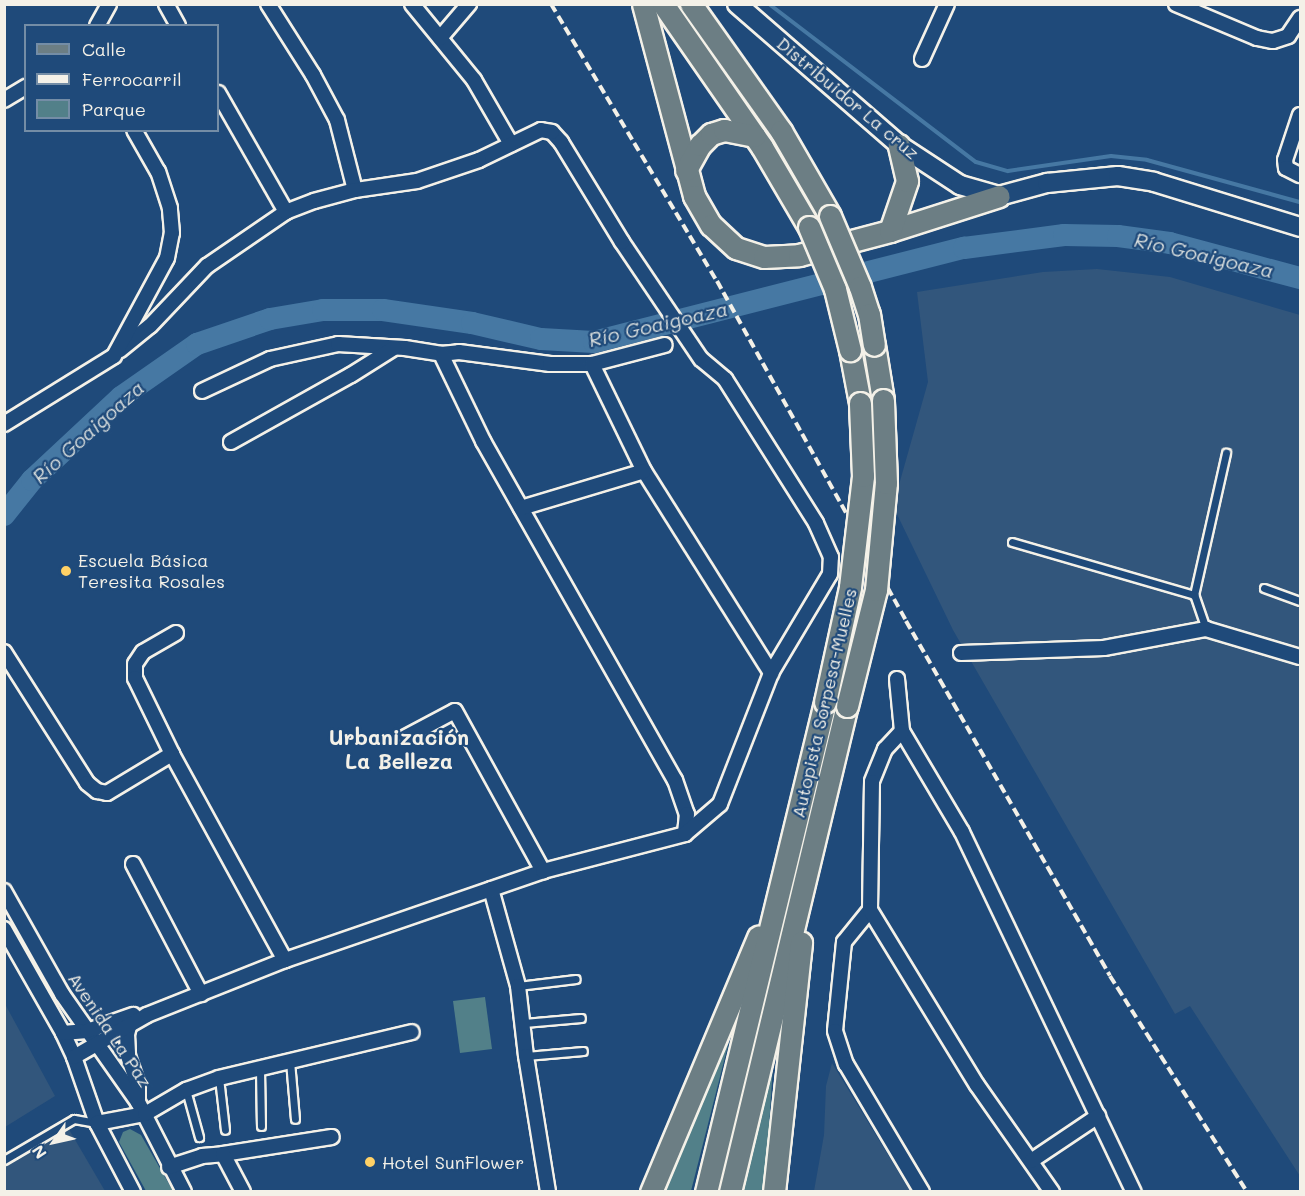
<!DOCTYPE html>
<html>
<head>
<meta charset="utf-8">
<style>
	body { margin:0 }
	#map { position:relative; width:1305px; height:1196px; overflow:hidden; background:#1f4a7a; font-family:Mali,sans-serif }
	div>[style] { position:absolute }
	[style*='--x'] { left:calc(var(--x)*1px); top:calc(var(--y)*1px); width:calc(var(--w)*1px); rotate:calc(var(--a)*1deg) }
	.built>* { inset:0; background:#32567c }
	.green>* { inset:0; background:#528089 }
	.stream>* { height:4px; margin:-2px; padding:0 2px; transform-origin:2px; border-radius:2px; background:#4678a3 }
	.river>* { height:22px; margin:-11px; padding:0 11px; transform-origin:11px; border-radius:11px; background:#4678a3 }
	.roads { filter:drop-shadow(2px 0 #f4f1e8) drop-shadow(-2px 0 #f4f1e8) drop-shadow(0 2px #f4f1e8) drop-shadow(0 -2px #f4f1e8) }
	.service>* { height:7px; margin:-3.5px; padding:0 3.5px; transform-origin:3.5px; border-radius:3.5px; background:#1f4a7a }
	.minor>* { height:14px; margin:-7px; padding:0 7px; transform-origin:7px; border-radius:7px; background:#1f4a7a }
	.secondary>* { height:18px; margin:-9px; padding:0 9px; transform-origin:9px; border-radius:9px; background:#1f4a7a }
	.primary>* { height:21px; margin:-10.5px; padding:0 10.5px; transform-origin:10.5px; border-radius:10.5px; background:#6c7e84 }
	.rail>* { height:4px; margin-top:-2px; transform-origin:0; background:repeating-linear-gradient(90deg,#f4f1e8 0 9px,transparent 0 13.5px) }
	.bridges { filter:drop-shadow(2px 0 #f4f1e8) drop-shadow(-2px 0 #f4f1e8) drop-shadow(0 2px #f4f1e8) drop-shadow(0 -2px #f4f1e8) }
	.primary-bridge>* { height:21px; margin:-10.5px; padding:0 10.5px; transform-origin:10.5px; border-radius:10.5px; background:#6c7e84 }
	.dots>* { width:16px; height:16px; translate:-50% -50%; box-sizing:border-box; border:3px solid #1f4a7a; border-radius:50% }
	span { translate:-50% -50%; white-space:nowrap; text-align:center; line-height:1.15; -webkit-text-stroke:4.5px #1f4a7a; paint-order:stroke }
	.street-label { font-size:18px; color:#f4f1e8 }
	.poi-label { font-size:18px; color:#f4f1e8 }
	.left { translate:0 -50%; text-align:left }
	.water-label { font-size:20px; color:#dadfde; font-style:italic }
	.quarter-label { font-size:21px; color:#f4f1e8; font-weight:700 }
	.frame { position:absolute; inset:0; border:6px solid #f4f1e8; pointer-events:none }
	.legend { position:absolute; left:24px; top:24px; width:195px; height:108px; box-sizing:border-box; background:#1f4a7a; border:2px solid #748da6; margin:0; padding:8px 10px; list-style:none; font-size:18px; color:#f4f1e8 }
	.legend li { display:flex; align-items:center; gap:12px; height:30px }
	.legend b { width:30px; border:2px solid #748da6 }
	.north { position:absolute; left:24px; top:1112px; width:60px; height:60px; -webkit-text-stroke:4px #1f4a7a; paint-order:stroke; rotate:236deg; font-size:16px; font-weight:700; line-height:24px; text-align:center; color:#f4f1e8 }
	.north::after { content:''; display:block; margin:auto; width:21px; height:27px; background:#f4f1e8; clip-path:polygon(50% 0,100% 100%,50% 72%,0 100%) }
</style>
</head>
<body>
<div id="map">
	<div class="built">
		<div style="clip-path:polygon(1097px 269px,1170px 277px,1300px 315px,1300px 1176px,1190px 1006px,1175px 1014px,953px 630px,893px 506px,928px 382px,917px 292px,1043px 272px)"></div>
		<div style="clip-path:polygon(5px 1004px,55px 1096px,5px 1127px,4px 1127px)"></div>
		<div style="clip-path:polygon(832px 1063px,910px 1191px,814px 1191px,824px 1135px,826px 1086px)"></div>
		<div style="clip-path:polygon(67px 1126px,105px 1191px,5px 1192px,5px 1164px)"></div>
	</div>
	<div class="green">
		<div style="clip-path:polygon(741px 994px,691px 1191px,651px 1191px)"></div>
		<div style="clip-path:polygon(485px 997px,492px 1049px,460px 1053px,453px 1001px)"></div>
		<div style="clip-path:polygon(777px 1002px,765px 1191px,737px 1191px)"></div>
		<div style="clip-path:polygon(130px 1129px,141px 1135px,173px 1191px,146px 1191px,119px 1142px,123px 1132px)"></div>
	</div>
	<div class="stream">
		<div style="--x:769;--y:4;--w:260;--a:37.4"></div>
		<div style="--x:976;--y:162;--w:33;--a:16"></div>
		<div style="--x:1008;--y:171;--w:104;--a:-8.3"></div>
		<div style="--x:1111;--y:156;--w:36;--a:6"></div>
		<div style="--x:1147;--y:160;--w:159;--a:15.4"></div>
	</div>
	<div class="river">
		<div style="--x:4;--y:515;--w:45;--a:-51.3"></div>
		<div style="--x:32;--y:480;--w:122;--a:-43"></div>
		<div style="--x:121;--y:397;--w:93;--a:-34.9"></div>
		<div style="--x:197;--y:344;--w:77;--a:-18.9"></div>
		<div style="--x:270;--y:319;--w:54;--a:-9.6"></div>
		<div style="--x:323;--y:310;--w:60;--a:0"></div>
		<div style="--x:383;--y:310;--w:90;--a:8.3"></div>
		<div style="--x:472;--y:323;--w:71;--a:13.1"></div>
		<div style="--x:541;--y:339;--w:53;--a:3.2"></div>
		<div style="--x:594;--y:342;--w:382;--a:-14.3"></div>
		<div style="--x:964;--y:248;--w:101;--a:-7.4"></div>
		<div style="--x:1064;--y:235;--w:54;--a:1.1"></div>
		<div style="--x:1118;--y:236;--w:52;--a:7.7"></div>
		<div style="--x:1170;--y:243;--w:135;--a:15.1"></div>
	</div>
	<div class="roads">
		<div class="service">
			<div style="--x:1012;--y:542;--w:190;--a:16.2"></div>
			<div style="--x:1264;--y:588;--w:38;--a:20"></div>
			<div style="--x:1206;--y:629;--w:36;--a:-109"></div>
			<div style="--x:1194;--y:595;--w:146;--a:-77.3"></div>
			<div style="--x:518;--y:986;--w:58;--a:-6.9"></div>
			<div style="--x:524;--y:1023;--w:57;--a:-5"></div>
			<div style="--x:526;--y:1056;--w:57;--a:-5"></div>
			<div style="--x:290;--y:1061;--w:58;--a:85.1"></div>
			<div style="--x:260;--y:1070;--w:56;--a:89"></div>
			<div style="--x:219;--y:1078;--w:52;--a:83.4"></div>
			<div style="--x:186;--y:1090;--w:49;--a:74.5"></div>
			<div style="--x:4;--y:1160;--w:81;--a:-30.4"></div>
			<div style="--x:74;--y:1119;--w:23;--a:10"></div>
		</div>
		<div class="minor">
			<div style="--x:166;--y:4;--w:25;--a:61"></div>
			<div style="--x:268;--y:4;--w:84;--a:57.6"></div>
			<div style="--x:313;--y:75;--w:51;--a:61.9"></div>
			<div style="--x:337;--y:120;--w:72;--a:75.6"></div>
			<div style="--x:412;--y:4;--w:98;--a:50.8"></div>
			<div style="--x:474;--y:80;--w:74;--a:60"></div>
			<div style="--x:1176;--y:4;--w:88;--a:22.8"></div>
			<div style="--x:1257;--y:38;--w:16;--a:11"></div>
			<div style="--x:1273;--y:41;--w:16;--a:-18"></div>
			<div style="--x:1288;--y:36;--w:22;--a:-56"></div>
			<div style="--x:97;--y:26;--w:25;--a:-61"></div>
			<div style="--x:440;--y:38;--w:45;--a:-49.5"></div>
			<div style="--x:922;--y:59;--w:60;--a:-65.6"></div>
			<div style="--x:4;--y:100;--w:26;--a:-31"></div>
			<div style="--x:1300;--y:115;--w:47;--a:108.4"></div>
			<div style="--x:1285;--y:160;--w:8;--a:83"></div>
			<div style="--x:1286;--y:168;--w:16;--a:27"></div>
			<div style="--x:120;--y:350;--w:38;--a:-39"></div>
			<div style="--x:150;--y:326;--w:83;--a:-46.5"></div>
			<div style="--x:207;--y:266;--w:96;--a:-34.4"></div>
			<div style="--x:441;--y:354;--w:18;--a:-6"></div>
			<div style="--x:459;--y:352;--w:92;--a:7.5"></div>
			<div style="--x:550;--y:364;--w:42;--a:0"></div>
			<div style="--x:592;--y:364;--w:75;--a:-14.6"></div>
			<div style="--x:592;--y:364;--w:119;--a:64.1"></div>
			<div style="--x:644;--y:471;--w:239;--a:57.8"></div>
			<div style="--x:202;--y:391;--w:75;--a:-25.2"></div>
			<div style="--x:270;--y:359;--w:70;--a:-12.4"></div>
			<div style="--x:338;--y:344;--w:67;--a:3.4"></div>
			<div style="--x:405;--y:348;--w:36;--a:9"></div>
			<div style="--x:441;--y:354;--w:97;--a:64.2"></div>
			<div style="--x:483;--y:441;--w:390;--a:60.5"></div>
			<div style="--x:675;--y:780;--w:36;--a:71"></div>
			<div style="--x:687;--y:814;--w:20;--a:96"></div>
			<div style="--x:4;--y:424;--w:129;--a:-31.7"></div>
			<div style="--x:114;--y:356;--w:111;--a:-61.6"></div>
			<div style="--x:167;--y:258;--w:25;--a:-79"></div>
			<div style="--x:172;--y:233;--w:25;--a:-95"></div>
			<div style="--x:170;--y:208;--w:38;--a:-108"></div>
			<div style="--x:158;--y:172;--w:48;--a:-119.7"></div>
			<div style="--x:231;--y:442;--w:137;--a:-29.2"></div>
			<div style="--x:351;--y:375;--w:51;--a:-32.1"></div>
			<div style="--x:521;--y:508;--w:128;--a:-16.7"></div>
			<div style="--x:176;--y:633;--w:38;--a:150"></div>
			<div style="--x:143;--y:652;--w:14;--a:124"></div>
			<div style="--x:135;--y:664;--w:14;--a:90"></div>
			<div style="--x:135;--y:678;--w:85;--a:64"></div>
			<div style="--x:172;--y:754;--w:235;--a:61.3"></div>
			<div style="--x:4;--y:652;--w:155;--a:57.6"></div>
			<div style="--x:87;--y:783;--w:13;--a:39"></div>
			<div style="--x:97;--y:791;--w:10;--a:11"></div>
			<div style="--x:107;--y:793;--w:76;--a:-31"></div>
			<div style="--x:961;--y:653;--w:143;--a:-2"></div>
			<div style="--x:1104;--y:648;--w:104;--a:-10.6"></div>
			<div style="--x:1206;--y:629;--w:98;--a:16.6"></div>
			<div style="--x:897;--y:679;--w:52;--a:84.5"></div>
			<div style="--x:902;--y:731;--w:117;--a:59.3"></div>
			<div style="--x:962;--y:832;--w:399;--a:64.5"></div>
			<div style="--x:902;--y:731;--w:25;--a:133"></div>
			<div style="--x:885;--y:749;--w:35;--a:112"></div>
			<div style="--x:872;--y:782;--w:128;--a:90.9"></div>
			<div style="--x:870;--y:910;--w:41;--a:129.1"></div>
			<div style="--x:844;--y:942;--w:89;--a:95.8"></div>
			<div style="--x:835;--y:1031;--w:35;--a:72"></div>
			<div style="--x:846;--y:1064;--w:149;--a:59.3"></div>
			<div style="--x:406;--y:737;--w:55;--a:-28"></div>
			<div style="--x:455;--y:711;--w:183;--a:61.2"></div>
			<div style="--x:133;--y:864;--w:147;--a:62.4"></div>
			<div style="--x:491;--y:889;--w:101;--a:74.4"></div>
			<div style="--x:518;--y:986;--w:70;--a:83.5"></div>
			<div style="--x:526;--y:1056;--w:138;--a:80.8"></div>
			<div style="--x:4;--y:891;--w:118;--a:60.6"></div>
			<div style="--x:62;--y:994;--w:132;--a:54.9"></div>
			<div style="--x:138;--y:1102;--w:101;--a:62.9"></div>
			<div style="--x:870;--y:910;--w:205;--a:58.6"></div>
			<div style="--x:977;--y:1085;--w:131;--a:55"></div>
			<div style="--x:4;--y:929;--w:120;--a:60.4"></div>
			<div style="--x:63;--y:1033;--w:26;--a:65"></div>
			<div style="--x:74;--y:1057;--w:70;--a:70.8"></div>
			<div style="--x:97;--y:1123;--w:78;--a:62.4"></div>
			<div style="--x:130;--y:1023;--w:11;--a:105"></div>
			<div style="--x:127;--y:1034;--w:22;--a:87"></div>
			<div style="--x:128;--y:1056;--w:31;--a:71"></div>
			<div style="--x:138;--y:1085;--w:17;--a:90"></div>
			<div style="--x:63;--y:1033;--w:24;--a:-5"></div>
			<div style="--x:87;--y:1031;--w:49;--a:-19.2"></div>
			<div style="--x:74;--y:1057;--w:84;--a:-29.9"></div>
			<div style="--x:147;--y:1015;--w:149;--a:-21.7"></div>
			<div style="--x:285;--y:960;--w:273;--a:-19"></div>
			<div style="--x:543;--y:871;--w:147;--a:-14.6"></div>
			<div style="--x:685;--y:834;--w:46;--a:-40.6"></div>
			<div style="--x:720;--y:804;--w:141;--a:-68.7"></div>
			<div style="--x:771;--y:673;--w:115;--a:-59.2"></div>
			<div style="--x:830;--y:574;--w:17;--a:-87"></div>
			<div style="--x:831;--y:557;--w:37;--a:-114"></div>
			<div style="--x:816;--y:523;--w:170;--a:-122.3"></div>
			<div style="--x:725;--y:379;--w:31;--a:-140"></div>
			<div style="--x:701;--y:359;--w:141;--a:-124"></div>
			<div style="--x:622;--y:242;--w:117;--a:-121.4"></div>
			<div style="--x:561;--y:142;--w:13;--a:-132"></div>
			<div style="--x:552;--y:132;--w:11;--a:-170"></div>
			<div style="--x:541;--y:130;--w:69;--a:154.2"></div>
			<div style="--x:479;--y:160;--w:65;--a:161.3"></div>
			<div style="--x:417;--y:181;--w:63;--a:171.7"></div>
			<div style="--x:355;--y:190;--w:42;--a:165"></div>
			<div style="--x:314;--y:201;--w:30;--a:159"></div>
			<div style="--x:286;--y:212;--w:137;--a:-119.7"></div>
			<div style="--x:97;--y:1123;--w:49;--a:-10.6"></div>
			<div style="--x:145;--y:1114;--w:48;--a:-30.3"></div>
			<div style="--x:186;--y:1090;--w:35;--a:-20"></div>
			<div style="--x:219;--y:1078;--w:198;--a:-13.4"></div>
			<div style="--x:223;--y:1154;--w:110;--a:-8.9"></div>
			<div style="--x:1031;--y:1161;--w:81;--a:-33.9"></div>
			<div style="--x:169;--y:1167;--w:35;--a:-18"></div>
			<div style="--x:202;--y:1156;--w:21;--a:-5"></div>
			<div style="--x:223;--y:1154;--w:43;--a:62.2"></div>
		</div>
		<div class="secondary">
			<div style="--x:737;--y:4;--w:215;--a:41"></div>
			<div style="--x:899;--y:145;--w:73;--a:33.3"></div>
			<div style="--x:960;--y:185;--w:41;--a:15.8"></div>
			<div style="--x:999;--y:196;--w:50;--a:-15.2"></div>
			<div style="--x:1047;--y:183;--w:71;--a:-5.6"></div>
			<div style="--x:1118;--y:176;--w:36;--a:9"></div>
			<div style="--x:1154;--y:182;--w:153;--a:17.1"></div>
		</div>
		<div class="primary">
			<div style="--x:643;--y:4;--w:199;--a:75.1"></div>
			<div style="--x:694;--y:196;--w:34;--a:60"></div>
			<div style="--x:711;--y:225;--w:34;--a:43"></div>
			<div style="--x:736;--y:248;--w:29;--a:18"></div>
			<div style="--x:764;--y:257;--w:35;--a:-3"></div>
			<div style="--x:799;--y:255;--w:94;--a:-14.8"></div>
			<div style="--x:890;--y:231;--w:114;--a:-17.8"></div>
			<div style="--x:663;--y:4;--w:174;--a:55.3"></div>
			<div style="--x:762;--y:147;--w:93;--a:59.6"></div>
			<div style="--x:691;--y:4;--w:156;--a:54.7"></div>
			<div style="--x:781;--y:131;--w:98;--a:60"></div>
			<div style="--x:686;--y:170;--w:29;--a:-61"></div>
			<div style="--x:700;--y:145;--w:16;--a:-45"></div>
			<div style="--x:711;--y:134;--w:14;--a:-17"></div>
			<div style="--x:724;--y:130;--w:31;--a:11"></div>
			<div style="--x:890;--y:231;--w:53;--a:-71.2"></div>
			<div style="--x:907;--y:181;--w:37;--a:-103"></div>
			<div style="--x:874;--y:345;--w:56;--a:80.7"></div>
			<div style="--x:850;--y:350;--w:54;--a:79.3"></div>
			<div style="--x:651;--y:1192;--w:277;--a:-67.2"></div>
			<div style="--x:706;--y:1192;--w:504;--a:-76.35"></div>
			<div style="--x:730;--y:1192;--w:500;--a:-76.5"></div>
			<div style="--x:774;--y:1192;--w:251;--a:-83.8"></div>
		</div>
	</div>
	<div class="rail">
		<div style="--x:551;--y:4;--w:323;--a:59.1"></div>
		<div style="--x:717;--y:281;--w:389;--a:60.9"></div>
		<div style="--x:906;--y:621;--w:409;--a:60.1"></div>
		<div style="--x:1110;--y:976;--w:256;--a:57.6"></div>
	</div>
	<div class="bridges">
		<div class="primary-bridge">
			<div style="--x:830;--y:216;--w:77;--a:67.1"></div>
			<div style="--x:860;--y:287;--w:28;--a:72"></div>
			<div style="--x:869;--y:314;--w:31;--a:81"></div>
			<div style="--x:809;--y:227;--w:67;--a:67.2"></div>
			<div style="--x:835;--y:289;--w:63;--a:76.2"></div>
			<div style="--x:825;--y:702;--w:118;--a:-77.7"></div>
			<div style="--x:850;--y:587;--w:112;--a:-83.3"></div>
			<div style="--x:863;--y:476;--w:73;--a:-92.4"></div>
			<div style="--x:847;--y:706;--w:120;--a:-76"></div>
			<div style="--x:876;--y:590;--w:107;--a:-84.7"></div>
			<div style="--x:886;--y:483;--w:83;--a:-92.1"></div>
		</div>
	</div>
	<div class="dots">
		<div style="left:66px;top:571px;background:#ffd166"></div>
		<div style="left:370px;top:1162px;background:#ffd166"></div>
	</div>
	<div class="street-label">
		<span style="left:848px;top:98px;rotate:40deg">Distribuidor La cruz</span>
		<span style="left:824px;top:703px;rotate:-77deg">Autopista Sorpesa-Muelles</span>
		<span style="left:110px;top:1030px;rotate:56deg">Avenida La Paz</span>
	</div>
	<div class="poi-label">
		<span class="left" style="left:78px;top:571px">Escuela Básica<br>Teresita Rosales</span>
		<span class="left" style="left:382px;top:1162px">Hotel SunFlower</span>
	</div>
	<div class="water-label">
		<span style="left:1204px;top:255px;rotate:13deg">Río Goaigoaza</span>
		<span style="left:658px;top:324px;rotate:-13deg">Río Goaigoaza</span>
		<span style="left:88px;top:432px;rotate:-42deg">Río Goaigoaza</span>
	</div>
	<div class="quarter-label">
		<span style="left:399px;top:749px">Urbanización<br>La Belleza</span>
	</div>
	<div class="frame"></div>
	<ul class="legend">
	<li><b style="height:8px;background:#6c7e84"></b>Calle</li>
	<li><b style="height:8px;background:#f4f1e8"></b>Ferrocarril</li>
	<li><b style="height:16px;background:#528089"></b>Parque</li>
	</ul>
	<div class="north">N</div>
</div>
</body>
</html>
